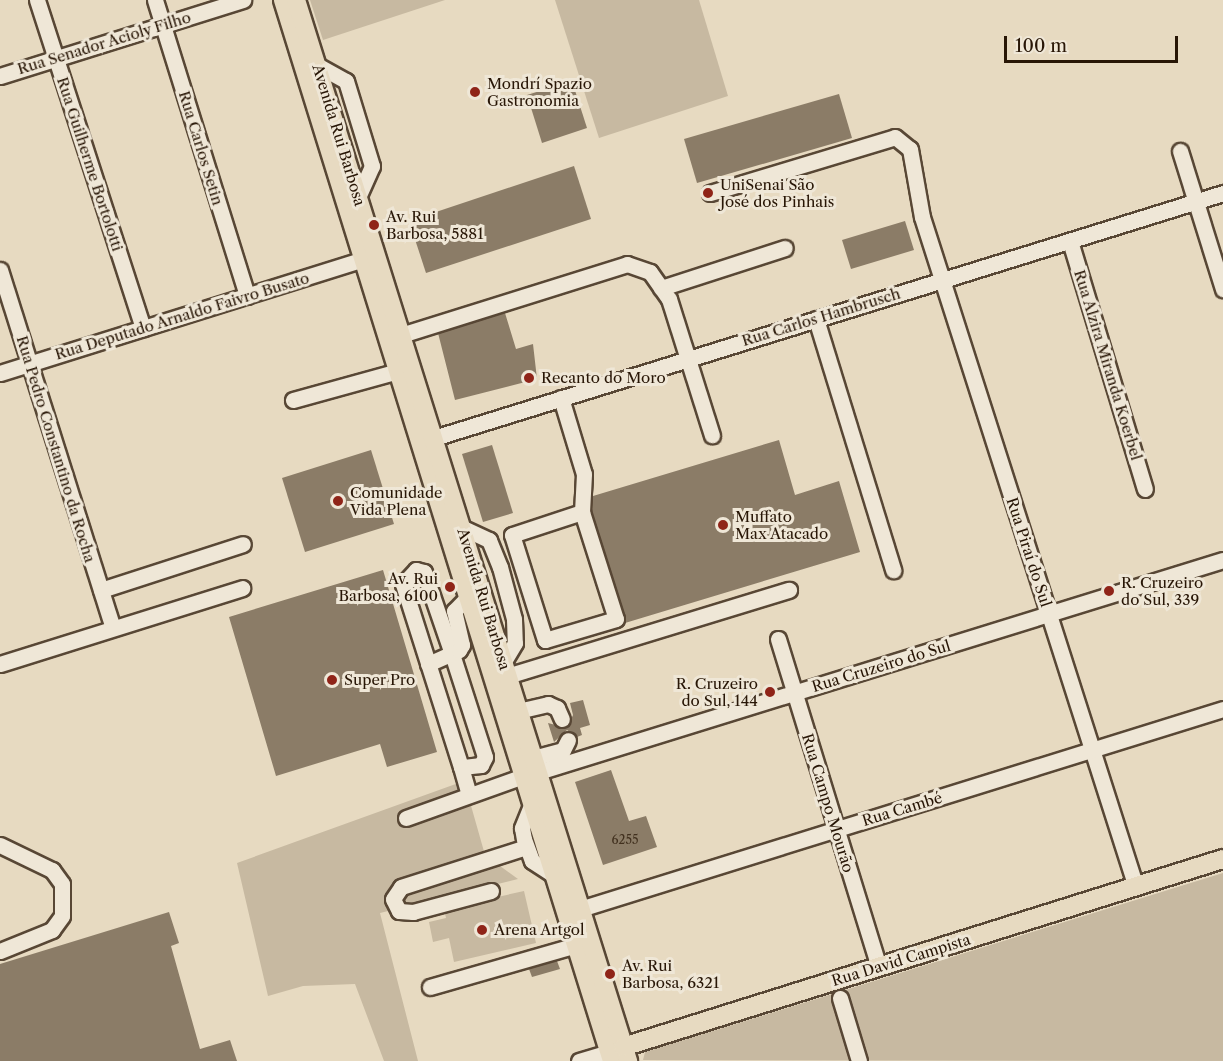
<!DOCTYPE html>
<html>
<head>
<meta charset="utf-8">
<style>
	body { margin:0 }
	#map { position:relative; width:1223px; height:1061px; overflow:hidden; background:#e7dac1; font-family:"Libre Caslon Text",serif }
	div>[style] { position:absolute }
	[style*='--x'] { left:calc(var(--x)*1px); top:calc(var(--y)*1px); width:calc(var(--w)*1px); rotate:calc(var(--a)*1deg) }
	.green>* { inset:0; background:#c7b9a1 }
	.building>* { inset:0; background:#8b7c67 }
	.roads { filter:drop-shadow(2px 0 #584735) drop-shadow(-2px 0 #584735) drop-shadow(0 2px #584735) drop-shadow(0 -2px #584735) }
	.minor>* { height:15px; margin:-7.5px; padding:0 7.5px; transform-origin:7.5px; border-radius:7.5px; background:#efe7d7 }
	.major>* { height:18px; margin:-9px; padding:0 9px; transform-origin:9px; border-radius:9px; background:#e7dac1 }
	.dots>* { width:16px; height:16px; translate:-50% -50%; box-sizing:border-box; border:3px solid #efe7d7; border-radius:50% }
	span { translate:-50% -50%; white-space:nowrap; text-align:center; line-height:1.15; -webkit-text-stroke:6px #efe7d7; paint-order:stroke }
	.number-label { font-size:12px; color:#41301e }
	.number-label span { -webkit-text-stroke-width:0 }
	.street-label { font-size:15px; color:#281606 }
	.poi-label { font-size:15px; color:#281606 }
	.left { translate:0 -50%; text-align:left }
	.right { translate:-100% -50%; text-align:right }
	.scale { position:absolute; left:1004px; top:36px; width:174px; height:27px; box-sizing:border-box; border:3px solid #281606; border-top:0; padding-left:8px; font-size:18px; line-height:21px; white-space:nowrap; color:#281606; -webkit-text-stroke:4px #efe7d7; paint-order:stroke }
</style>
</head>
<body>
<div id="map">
	<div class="green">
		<div style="clip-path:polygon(310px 0,445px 0,323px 40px)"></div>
		<div style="clip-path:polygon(555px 0,699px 0,728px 96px,599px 138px)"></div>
		<div style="clip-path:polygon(464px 781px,485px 855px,518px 879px,380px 913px,418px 1061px,384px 1061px,355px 984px,303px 986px,268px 996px,237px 863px)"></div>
		<div style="clip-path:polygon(1223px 873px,1223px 1061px,643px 1060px,645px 1052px)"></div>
		<div style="clip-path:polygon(524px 891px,536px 943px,454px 962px,449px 938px,433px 942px,429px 922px,446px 918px,444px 909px)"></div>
	</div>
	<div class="building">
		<div style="clip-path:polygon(572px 81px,587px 128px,542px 143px,527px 95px)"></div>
		<div style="clip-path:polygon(839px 94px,852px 138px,697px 183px,684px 139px)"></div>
		<div style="clip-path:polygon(574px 166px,591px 219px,426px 273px,409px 221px)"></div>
		<div style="clip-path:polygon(905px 221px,914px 250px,851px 269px,842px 240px)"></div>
		<div style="clip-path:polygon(505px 313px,516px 349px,533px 344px,537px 379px,455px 400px,438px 333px)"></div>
		<div style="clip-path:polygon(779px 440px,795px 495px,839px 481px,860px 552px,625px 623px,592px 511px,593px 496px)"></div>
		<div style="clip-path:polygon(492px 445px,513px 513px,483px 522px,462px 454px)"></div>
		<div style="clip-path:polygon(371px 450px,394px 524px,305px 552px,282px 478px)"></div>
		<div style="clip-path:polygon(383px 570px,437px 752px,387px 767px,380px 744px,276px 776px,229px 617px)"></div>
		<div style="clip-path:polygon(583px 700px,590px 725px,580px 728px,582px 735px,577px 737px,567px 730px,554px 742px,548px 723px,567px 728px,573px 715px,570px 703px)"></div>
		<div style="clip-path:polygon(611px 770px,629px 821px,646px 816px,657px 847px,603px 865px,575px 782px)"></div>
		<div style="clip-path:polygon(169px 912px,179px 943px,171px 946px,200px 1049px,230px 1040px,237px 1061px,0 1061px,0 964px)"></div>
		<div style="clip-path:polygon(557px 961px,560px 969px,532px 977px,529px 969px)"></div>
	</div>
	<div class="roads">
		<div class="minor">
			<div style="--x:37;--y:0;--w:345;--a:72.1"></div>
			<div style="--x:155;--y:0;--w:310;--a:72.7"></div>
			<div style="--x:317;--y:65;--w:33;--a:29"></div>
			<div style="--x:346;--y:81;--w:89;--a:73"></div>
			<div style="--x:372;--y:166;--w:35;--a:114"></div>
			<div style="--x:0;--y:76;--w:255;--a:-17.4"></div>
			<div style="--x:1180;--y:151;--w:145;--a:72.7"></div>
			<div style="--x:710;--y:193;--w:193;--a:-16.8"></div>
			<div style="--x:895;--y:137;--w:19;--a:39"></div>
			<div style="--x:910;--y:149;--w:69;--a:80"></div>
			<div style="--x:922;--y:217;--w:703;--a:72.29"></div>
			<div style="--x:1070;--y:241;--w:259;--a:73.2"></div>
			<div style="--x:0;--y:270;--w:375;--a:72.5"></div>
			<div style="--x:661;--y:288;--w:130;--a:-17.9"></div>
			<div style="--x:816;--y:319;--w:263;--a:72.9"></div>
			<div style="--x:401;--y:335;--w:237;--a:-17.4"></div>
			<div style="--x:627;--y:264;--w:24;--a:19"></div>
			<div style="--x:650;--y:272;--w:33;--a:55"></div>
			<div style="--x:669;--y:299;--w:143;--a:72.5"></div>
			<div style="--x:0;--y:373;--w:380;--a:-17.4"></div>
			<div style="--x:561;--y:398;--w:79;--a:73.2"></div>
			<div style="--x:584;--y:474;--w:38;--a:93"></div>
			<div style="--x:582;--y:512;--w:112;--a:72.4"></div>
			<div style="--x:616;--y:619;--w:74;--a:163.5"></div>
			<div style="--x:545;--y:640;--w:110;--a:-107.4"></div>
			<div style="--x:512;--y:535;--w:74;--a:-18.2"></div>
			<div style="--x:293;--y:400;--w:109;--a:-15.4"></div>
			<div style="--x:424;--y:441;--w:837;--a:-17.24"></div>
			<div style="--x:461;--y:527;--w:31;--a:25"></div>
			<div style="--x:489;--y:540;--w:29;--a:68"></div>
			<div style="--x:500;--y:567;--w:54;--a:74.9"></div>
			<div style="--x:514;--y:619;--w:24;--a:88"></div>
			<div style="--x:515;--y:643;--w:23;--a:121"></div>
			<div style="--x:416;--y:570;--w:8;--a:14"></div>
			<div style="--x:424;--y:572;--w:87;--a:71.1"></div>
			<div style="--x:452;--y:654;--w:108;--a:72.2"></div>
			<div style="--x:485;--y:757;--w:9;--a:117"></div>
			<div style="--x:481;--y:765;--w:20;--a:174"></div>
			<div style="--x:461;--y:767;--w:192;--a:-107.6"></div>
			<div style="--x:403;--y:584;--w:19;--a:-47"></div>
			<div style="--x:101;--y:590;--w:149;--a:-17.9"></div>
			<div style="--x:778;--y:639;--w:343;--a:72.9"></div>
			<div style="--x:0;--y:664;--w:254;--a:-17.4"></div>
			<div style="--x:428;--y:664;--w:34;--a:-24"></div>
			<div style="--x:459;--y:650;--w:6;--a:-59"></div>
			<div style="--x:462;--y:645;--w:35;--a:-103"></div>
			<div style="--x:454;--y:611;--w:20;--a:-45"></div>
			<div style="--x:507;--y:676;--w:295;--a:-17"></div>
			<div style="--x:518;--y:711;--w:31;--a:-13"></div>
			<div style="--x:548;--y:704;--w:10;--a:24"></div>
			<div style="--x:557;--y:708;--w:12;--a:66"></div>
			<div style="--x:533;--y:758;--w:31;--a:-15"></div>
			<div style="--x:563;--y:750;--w:11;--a:-63"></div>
			<div style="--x:461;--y:767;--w:29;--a:74"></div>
			<div style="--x:538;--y:772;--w:717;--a:-17.2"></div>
			<div style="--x:532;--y:803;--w:27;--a:112"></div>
			<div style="--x:522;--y:828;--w:11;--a:80"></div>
			<div style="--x:524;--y:839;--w:23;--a:70"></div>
			<div style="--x:532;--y:861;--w:27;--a:33"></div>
			<div style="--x:406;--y:818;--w:124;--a:-19.7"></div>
			<div style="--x:0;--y:845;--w:58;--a:25.7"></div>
			<div style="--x:52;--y:870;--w:17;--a:54"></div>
			<div style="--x:62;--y:884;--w:32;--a:90"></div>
			<div style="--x:62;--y:916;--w:17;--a:126"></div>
			<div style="--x:52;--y:930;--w:56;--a:158"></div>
			<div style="--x:491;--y:891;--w:81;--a:164.9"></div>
			<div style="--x:413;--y:912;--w:14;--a:-176"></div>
			<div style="--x:399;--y:911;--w:13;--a:-117"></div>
			<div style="--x:393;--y:899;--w:14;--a:-56"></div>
			<div style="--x:401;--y:887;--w:131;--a:-17.7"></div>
			<div style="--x:580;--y:909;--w:673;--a:-17.28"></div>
			<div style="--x:430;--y:987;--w:152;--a:-16"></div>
			<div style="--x:840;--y:998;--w:66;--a:73.2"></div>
			<div style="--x:579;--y:1061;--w:42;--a:-16.7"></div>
		</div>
		<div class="major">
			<div style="--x:283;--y:0;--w:1111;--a:72.77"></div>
			<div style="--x:296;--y:0;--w:1112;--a:72.62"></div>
			<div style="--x:623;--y:1047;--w:629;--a:-17.4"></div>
		</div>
	</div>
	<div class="dots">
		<div style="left:475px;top:92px;background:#8f2418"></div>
		<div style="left:708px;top:193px;background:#8f2418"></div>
		<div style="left:374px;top:225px;background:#8f2418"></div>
		<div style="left:529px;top:378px;background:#8f2418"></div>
		<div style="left:338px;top:501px;background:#8f2418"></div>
		<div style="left:723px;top:525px;background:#8f2418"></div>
		<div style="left:450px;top:587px;background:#8f2418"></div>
		<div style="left:1109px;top:591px;background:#8f2418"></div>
		<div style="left:332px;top:680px;background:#8f2418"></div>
		<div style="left:770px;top:692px;background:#8f2418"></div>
		<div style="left:482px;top:930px;background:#8f2418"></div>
		<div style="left:610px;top:974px;background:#8f2418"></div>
	</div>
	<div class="number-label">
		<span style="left:625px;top:840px">6255</span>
	</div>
	<div class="street-label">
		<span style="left:104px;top:43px;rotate:-17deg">Rua Senador Acioly Filho</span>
		<span style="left:339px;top:135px;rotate:73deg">Avenida Rui Barbosa</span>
		<span style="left:201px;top:148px;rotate:73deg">Rua Carlos Setin</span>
		<span style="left:90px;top:164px;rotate:72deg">Rua Guilherme Bortolotti</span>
		<span style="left:182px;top:316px;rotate:-17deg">Rua Deputado Arnaldo Faivro Busato</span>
		<span style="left:821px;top:317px;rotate:-17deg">Rua Carlos Hambrusch</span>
		<span style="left:1108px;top:365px;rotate:73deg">Rua Alzira Miranda Koerbel</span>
		<span style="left:56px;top:449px;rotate:73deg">Rua Pedro Constantino da Rocha</span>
		<span style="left:1029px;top:552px;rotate:72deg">Rua Piraí do Sul</span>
		<span style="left:484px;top:599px;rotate:73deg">Avenida Rui Barbosa</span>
		<span style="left:881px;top:666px;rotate:-17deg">Rua Cruzeiro do Sul</span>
		<span style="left:828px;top:803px;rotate:73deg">Rua Campo Mourão</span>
		<span style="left:902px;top:809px;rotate:-17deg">Rua Cambé</span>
		<span style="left:901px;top:960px;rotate:-17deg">Rua David Campista</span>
	</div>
	<div class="poi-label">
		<span class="left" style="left:487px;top:92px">Mondrí Spazio<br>Gastronomia</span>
		<span class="left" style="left:720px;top:193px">UniSenai São<br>José dos Pinhais</span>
		<span class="left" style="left:386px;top:225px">Av. Rui<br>Barbosa, 5881</span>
		<span class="left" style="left:541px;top:378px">Recanto do Moro</span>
		<span class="left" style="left:350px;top:501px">Comunidade<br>Vida Plena</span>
		<span class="left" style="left:735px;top:525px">Muffato<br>Max Atacado</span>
		<span class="right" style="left:438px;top:587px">Av. Rui<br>Barbosa, 6100</span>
		<span class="left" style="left:1121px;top:591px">R. Cruzeiro<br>do Sul, 339</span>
		<span class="left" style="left:344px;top:680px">Super Pro</span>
		<span class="right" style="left:758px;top:692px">R. Cruzeiro<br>do Sul, 144</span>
		<span class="left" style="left:494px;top:930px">Arena Artgol</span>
		<span class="left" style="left:622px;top:974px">Av. Rui<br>Barbosa, 6321</span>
	</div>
	<div class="scale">100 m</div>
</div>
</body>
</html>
